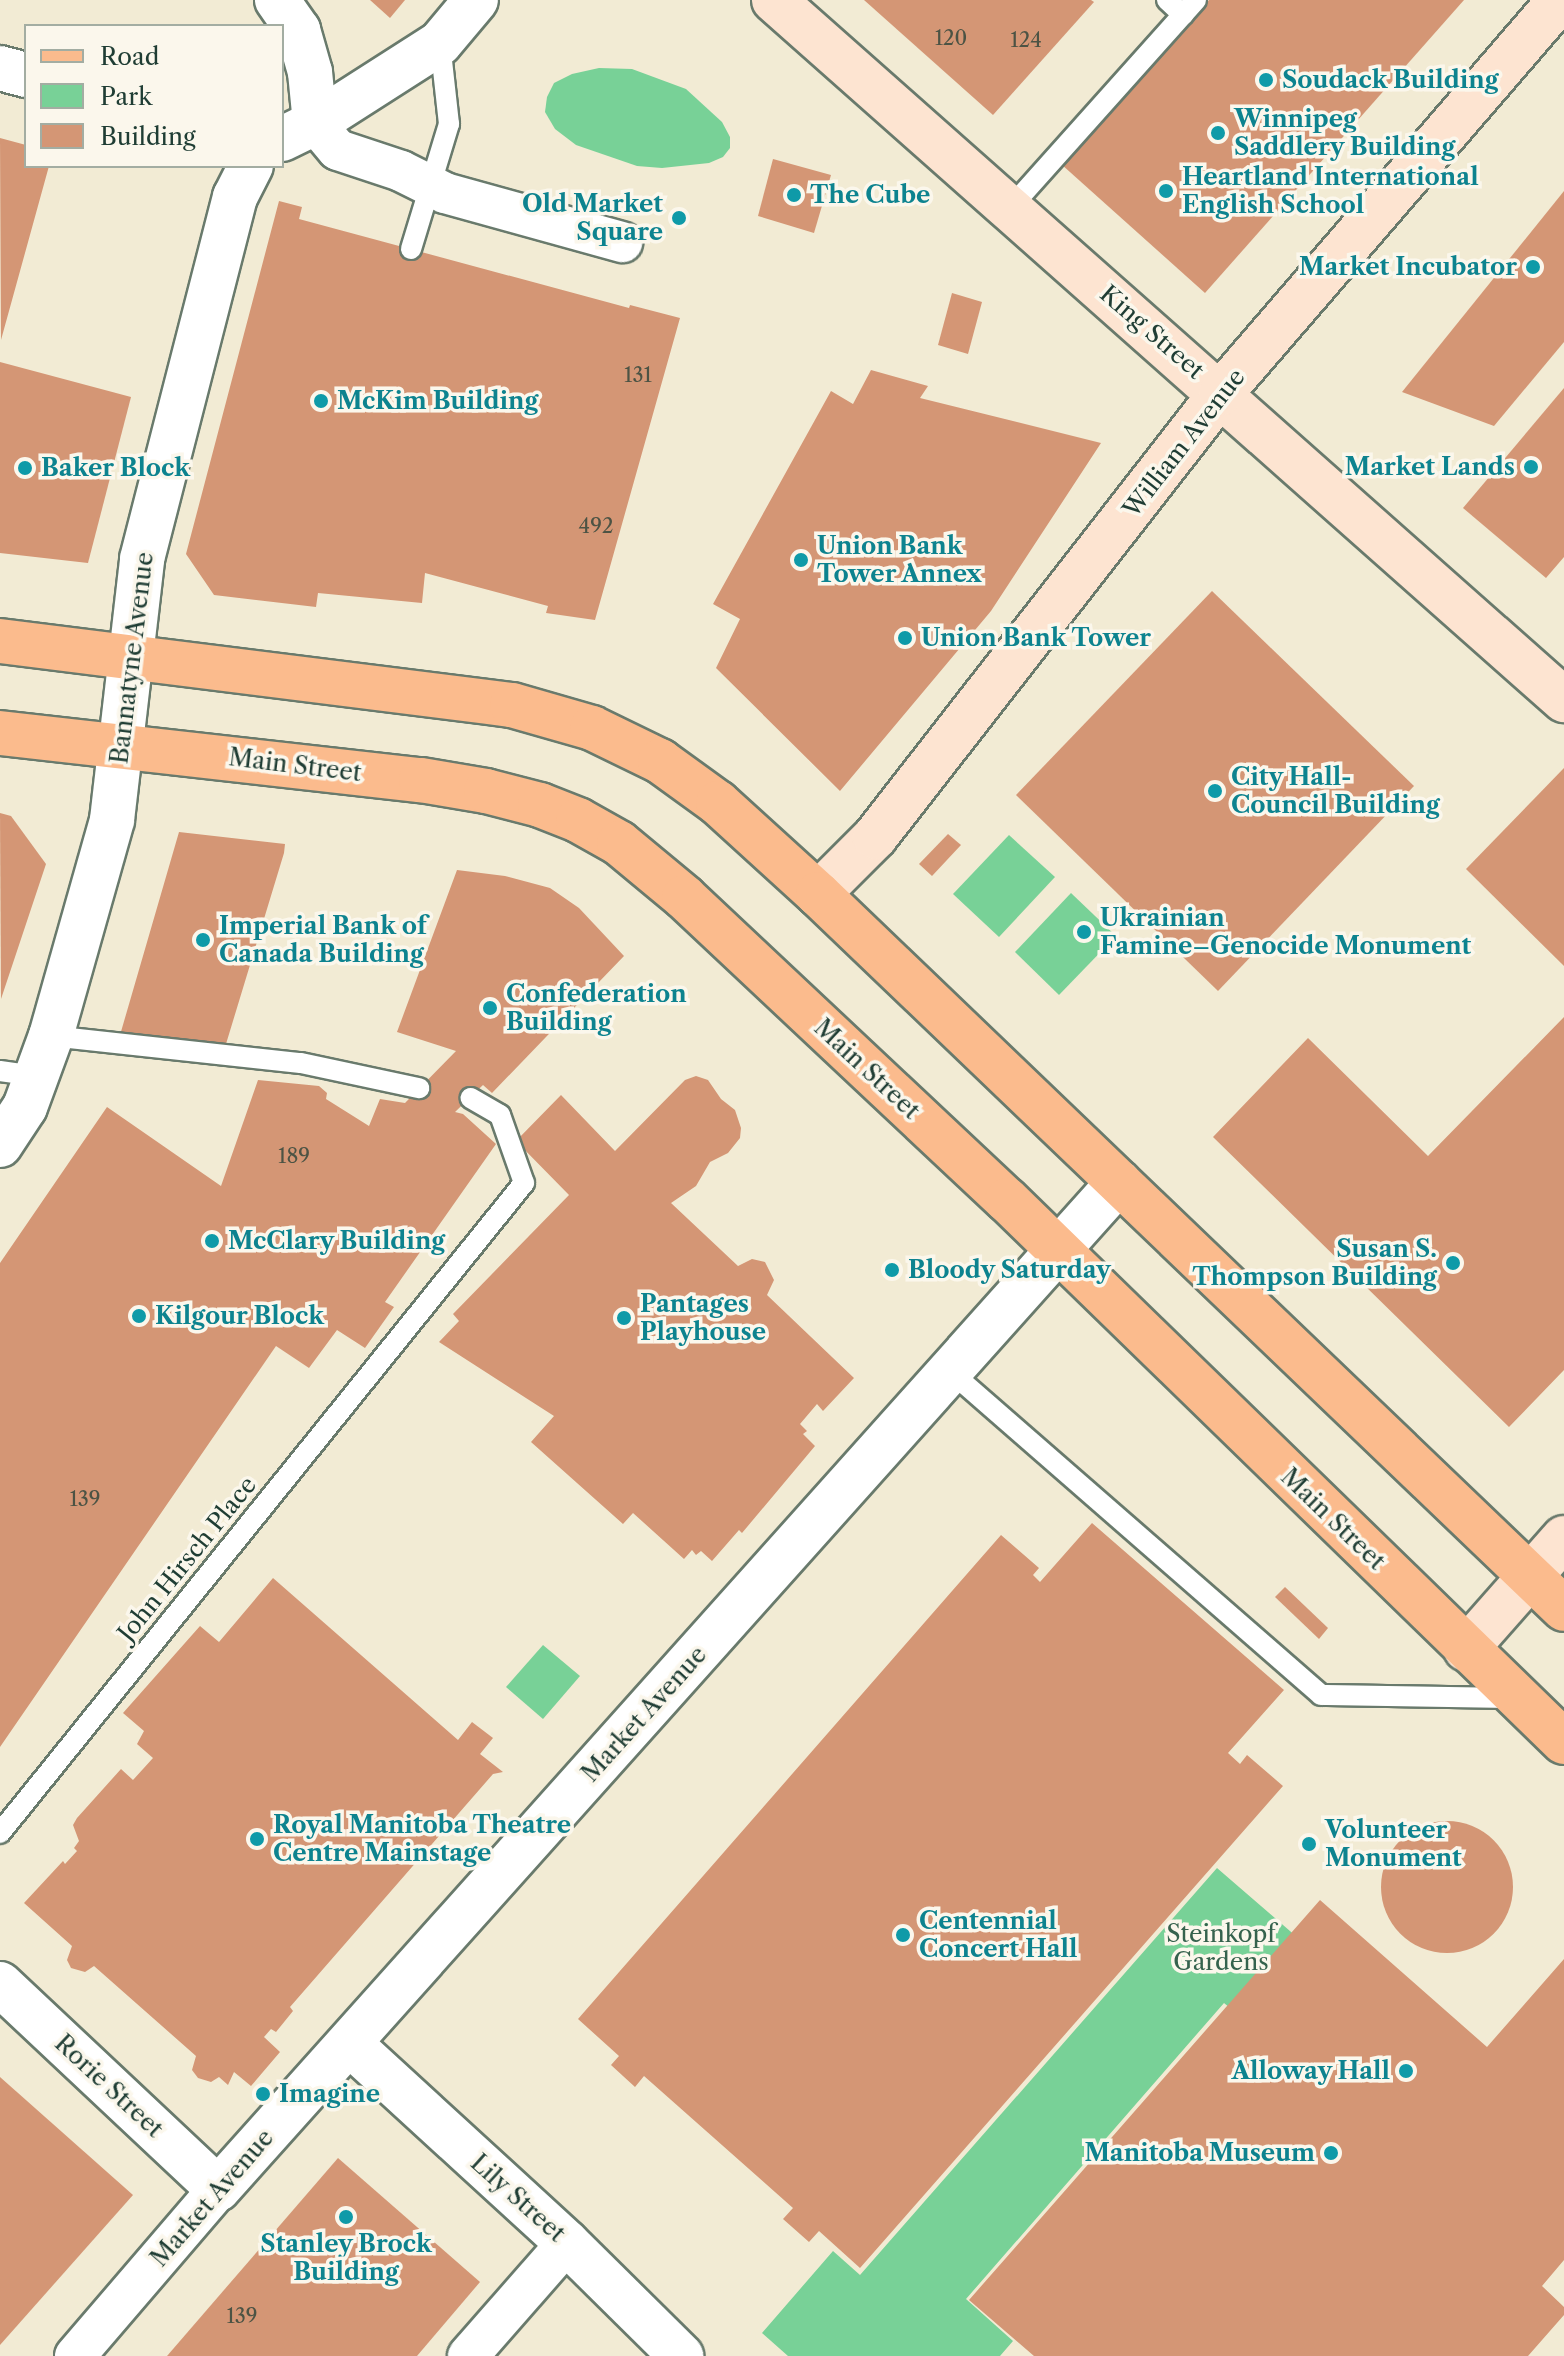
<!DOCTYPE html>
<html>
<head>
<meta charset="utf-8">
<style>
	body { margin:0 }
	#map { position:relative; width:1564px; height:2356px; overflow:hidden; background:#f2ebd4; font-family:"Libre Caslon Text",serif }
	div>[style] { position:absolute }
	[style*='--x'] { left:calc(var(--x)*1px); top:calc(var(--y)*1px); width:calc(var(--w)*1px); rotate:calc(var(--a)*1deg) }
	.green>* { inset:0; background:#78d197 }
	.building>* { inset:0; background:#d49675 }
	.round { border-radius:50% }
	.roads { filter:drop-shadow(2px 0 #697a6c) drop-shadow(-2px 0 #697a6c) drop-shadow(0 2px #697a6c) drop-shadow(0 -2px #697a6c) }
	.service>* { height:20px; margin:-10px; padding:0 10px; transform-origin:10px; border-radius:10px; background:#fff }
	.minor>* { height:40px; margin:-20px; padding:0 20px; transform-origin:20px; border-radius:20px; background:#fff }
	.tertiary>* { height:44px; margin:-22px; padding:0 22px; transform-origin:22px; border-radius:22px; background:#fff }
	.secondary>* { height:44px; margin:-22px; padding:0 22px; transform-origin:22px; border-radius:22px; background:#fde4d1 }
	.primary>* { height:44px; margin:-22px; padding:0 22px; transform-origin:22px; border-radius:22px; background:#fbbb8d }
	.dots>* { width:22px; height:22px; translate:-50% -50%; box-sizing:border-box; border:4px solid #fbf7ec; border-radius:50% }
	span { translate:-50% -50%; white-space:nowrap; text-align:center; line-height:1.15; -webkit-text-stroke:7px #fbf7ec; paint-order:stroke }
	.number-label { font-size:20px; color:#4c5344 }
	.number-label span { -webkit-text-stroke-width:0 }
	.culture-label { font-size:24px; color:#0d838f; font-weight:700 }
	.left { translate:0 -50%; text-align:left }
	.right { translate:-100% -50%; text-align:right }
	.street-label { font-size:24px; color:#1f3d34 }
	.park-label { font-size:24px; color:#35624d }
	.legend { position:absolute; left:24px; top:24px; width:260px; height:144px; box-sizing:border-box; background:#fbf7ec; border:2px solid #a3ada2; margin:0; padding:10px 14px; list-style:none; font-size:24px; color:#1f3d34 }
	.legend li { display:flex; align-items:center; gap:16px; height:40px }
	.legend b { width:40px; border:2px solid #a3ada2 }
</style>
</head>
<body>
<div id="map">
	<div class="green">
		<div style="clip-path:polygon(599px 68px,632px 69px,686px 89px,722px 122px,730px 137px,730px 148px,723px 157px,709px 163px,662px 168px,637px 166px,576px 145px,555px 129px,545px 112px,547px 97px,554px 83px,572px 74px)"></div>
		<div style="clip-path:polygon(1009px 835px,1055px 877px,999px 937px,953px 894px)"></div>
		<div style="clip-path:polygon(1071px 893px,1116px 936px,1059px 995px,1015px 952px)"></div>
		<div style="clip-path:polygon(543px 1645px,580px 1676px,543px 1719px,506px 1687px)"></div>
		<div style="clip-path:polygon(1217px 1868px,1305px 1944px,1241px 2017px,1224px 2003px,966px 2299px,1013px 2341px,1000px 2356px,788px 2356px,762px 2333px,833px 2251px,860px 2275px)"></div>
	</div>
	<div class="building">
		<div style="clip-path:polygon(370px 0,405px 0,390px 18px)"></div>
		<div style="clip-path:polygon(864px 0,1091px 0,1094px 2px,993px 115px)"></div>
		<div style="clip-path:polygon(1209px 0,1464px 0,1205px 293px,1061px 164px)"></div>
		<div style="clip-path:polygon(0 138px,26px 145px,26px 166px,49px 166px,1px 340px)"></div>
		<div style="clip-path:polygon(773px 159px,831px 175px,814px 233px,758px 216px)"></div>
		<div style="clip-path:polygon(1564px 191px,1564px 342px,1494px 426px,1402px 392px)"></div>
		<div style="clip-path:polygon(279px 201px,302px 207px,299px 219px,629px 308px,630px 305px,680px 318px,595px 620px,546px 613px,548px 606px,425px 573px,422px 603px,318px 593px,316px 607px,214px 595px,186px 554px)"></div>
		<div style="clip-path:polygon(952px 293px,982px 302px,968px 354px,938px 345px)"></div>
		<div style="clip-path:polygon(0 362px,131px 397px,88px 563px,0 553px)"></div>
		<div style="clip-path:polygon(871px 370px,928px 386px,920px 398px,1101px 443px,991px 611px,840px 791px,716px 668px,740px 619px,713px 604px,831px 391px,853px 404px)"></div>
		<div style="clip-path:polygon(1564px 388px,1564px 557px,1546px 578px,1463px 508px)"></div>
		<div style="clip-path:polygon(1212px 591px,1414px 786px,1218px 991px,1016px 795px)"></div>
		<div style="clip-path:polygon(1564px 768px,1564px 966px,1466px 869px)"></div>
		<div style="clip-path:polygon(0 813px,11px 816px,46px 864px,1px 999px)"></div>
		<div style="clip-path:polygon(179px 832px,285px 844px,284px 853px,226px 1044px,146px 1035px,144px 1045px,118px 1042px)"></div>
		<div style="clip-path:polygon(948px 834px,961px 845px,932px 876px,919px 864px)"></div>
		<div style="clip-path:polygon(457px 870px,505px 876px,550px 888px,579px 908px,624px 956px,492px 1093px,483px 1085px,455px 1112px,463px 1114px,496px 1144px,385px 1302px,394px 1307px,365px 1348px,337px 1330px,309px 1368px,276px 1346px,0 1747px,0 1263px,107px 1107px,221px 1186px,258px 1080px,319px 1086px,327px 1093px,326px 1099px,369px 1126px,380px 1099px,405px 1103px,456px 1051px,397px 1032px)"></div>
		<div style="clip-path:polygon(1564px 1017px,1564px 1370px,1509px 1427px,1213px 1137px,1308px 1038px,1428px 1156px)"></div>
		<div style="clip-path:polygon(696px 1076px,708px 1080px,721px 1099px,735px 1110px,741px 1128px,740px 1138px,728px 1153px,710px 1162px,696px 1186px,671px 1203px,738px 1266px,752px 1259px,765px 1262px,774px 1280px,767px 1295px,854px 1378px,823px 1411px,817px 1404px,800px 1424px,807px 1431px,803px 1434px,815px 1446px,742px 1533px,739px 1530px,712px 1561px,701px 1551px,696px 1555px,692px 1550px,684px 1559px,633px 1513px,623px 1524px,531px 1442px,554px 1416px,439px 1342px,459px 1321px,453px 1314px,569px 1195px,516px 1141px,561px 1095px,615px 1151px,685px 1080px)"></div>
		<div style="clip-path:polygon(1092px 1523px,1284px 1690px,1228px 1753px,1240px 1764px,1247px 1755px,1283px 1786px,860px 2268px,819px 2231px,809px 2242px,783px 2219px,793px 2208px,644px 2076px,635px 2087px,611px 2065px,619px 2056px,578px 2019px,1001px 1535px,1039px 1568px,1033px 1575px,1040px 1582px)"></div>
		<div style="clip-path:polygon(273px 1578px,458px 1740px,472px 1722px,493px 1738px,480px 1754px,503px 1772px,493px 1774px,290px 2007px,293px 2011px,276px 2032px,271px 2029px,264px 2037px,280px 2052px,251px 2086px,234px 2072px,228px 2085px,219px 2077px,211px 2082px,198px 2078px,192px 2070px,196px 2056px,94px 1966px,85px 1972px,71px 1968px,67px 1960px,72px 1946px,24px 1903px,63px 1861px,65px 1864px,77px 1851px,74px 1848px,79px 1841px,73px 1825px,77px 1818px,121px 1769px,133px 1780px,153px 1758px,137px 1744px,144px 1731px,123px 1713px,200px 1626px,219px 1642px)"></div>
		<div style="clip-path:polygon(1285px 1587px,1328px 1628px,1319px 1639px,1275px 1597px)"></div>
		<div class="round" style="left:1381px;top:1821px;width:132px;height:132px"></div>
		<div style="clip-path:polygon(1320px 1900px,1487px 2047px,1564px 1959px,1564px 2260px,1542px 2286px,1564px 2307px,1564px 2315px,1528px 2356px,1034px 2356px,969px 2300px)"></div>
		<div style="clip-path:polygon(0 2077px,133px 2195px,0 2345px)"></div>
		<div style="clip-path:polygon(338px 2158px,480px 2282px,417px 2356px,167px 2356px)"></div>
	</div>
	<div class="roads">
		<div class="service">
			<div style="--x:1167;--y:0;--w:22;--a:43"></div>
			<div style="--x:1010;--y:208;--w:279;--a:-48.2"></div>
			<div style="--x:411;--y:249;--w:131;--a:-73.1"></div>
			<div style="--x:449;--y:124;--w:81;--a:-96.3"></div>
			<div style="--x:51;--y:1036;--w:251;--a:6.2"></div>
			<div style="--x:301;--y:1063;--w:121;--a:12"></div>
			<div style="--x:0;--y:1071;--w:37;--a:8"></div>
			<div style="--x:951;--y:1372;--w:491;--a:41.1"></div>
			<div style="--x:1321;--y:1695;--w:194;--a:0.9"></div>
			<div style="--x:0;--y:1833;--w:835;--a:-51.13"></div>
			<div style="--x:524;--y:1183;--w:72;--a:-109.4"></div>
			<div style="--x:500;--y:1115;--w:34;--a:-150"></div>
		</div>
		<div class="minor">
			<div style="--x:315;--y:123;--w:35;--a:50"></div>
			<div style="--x:338;--y:150;--w:66;--a:18.4"></div>
			<div style="--x:401;--y:171;--w:49;--a:26.6"></div>
			<div style="--x:445;--y:193;--w:184;--a:15.5"></div>
			<div style="--x:75;--y:2356;--w:220;--a:-49.4"></div>
			<div style="--x:468;--y:2356;--w:150;--a:-48.8"></div>
		</div>
		<div class="tertiary">
			<div style="--x:277;--y:0;--w:37;--a:55"></div>
			<div style="--x:298;--y:30;--w:44;--a:74.1"></div>
			<div style="--x:310;--y:72;--w:51;--a:84.4"></div>
			<div style="--x:0;--y:68;--w:27;--a:15"></div>
			<div style="--x:282;--y:139;--w:37;--a:-26"></div>
			<div style="--x:315;--y:123;--w:148;--a:-32.6"></div>
			<div style="--x:440;--y:43;--w:56;--a:-50.1"></div>
			<div style="--x:0;--y:1145;--w:45;--a:-56.7"></div>
			<div style="--x:25;--y:1107;--w:76;--a:-69.9"></div>
			<div style="--x:51;--y:1036;--w:224;--a:-74.2"></div>
			<div style="--x:112;--y:820;--w:263;--a:-83.4"></div>
			<div style="--x:142;--y:559;--w:374;--a:-75.6"></div>
			<div style="--x:235;--y:197;--w:35;--a:-63"></div>
			<div style="--x:0;--y:1984;--w:299;--a:43.2"></div>
			<div style="--x:218;--y:2189;--w:1351;--a:-48.18"></div>
			<div style="--x:350;--y:2044;--w:294;--a:42.5"></div>
			<div style="--x:567;--y:2243;--w:161;--a:44.7"></div>
		</div>
		<div class="secondary">
			<div style="--x:774;--y:0;--w:1056;--a:41.54"></div>
			<div style="--x:818;--y:894;--w:81;--a:-45"></div>
			<div style="--x:875;--y:837;--w:563;--a:-52.07"></div>
			<div style="--x:1221;--y:393;--w:519;--a:-49.22"></div>
			<div style="--x:1466;--y:1649;--w:148;--a:-48.6"></div>
		</div>
		<div class="primary">
			<div style="--x:0;--y:641;--w:516;--a:7.13"></div>
			<div style="--x:512;--y:705;--w:83;--a:16"></div>
			<div style="--x:592;--y:728;--w:76;--a:25.9"></div>
			<div style="--x:660;--y:761;--w:72;--a:35.9"></div>
			<div style="--x:718;--y:803;--w:135;--a:42.3"></div>
			<div style="--x:818;--y:894;--w:1033;--a:43.78"></div>
			<div style="--x:0;--y:733;--w:424;--a:6.4"></div>
			<div style="--x:421;--y:780;--w:66;--a:9.6"></div>
			<div style="--x:486;--y:791;--w:56;--a:14.5"></div>
			<div style="--x:540;--y:805;--w:41;--a:21.5"></div>
			<div style="--x:578;--y:820;--w:47;--a:29.3"></div>
			<div style="--x:619;--y:843;--w:85;--a:39.7"></div>
			<div style="--x:684;--y:897;--w:443;--a:43.2"></div>
			<div style="--x:1007;--y:1200;--w:777;--a:44.22"></div>
		</div>
	</div>
	<div class="dots">
		<div style="left:1266px;top:80px;background:#0f9aa8"></div>
		<div style="left:1218px;top:133px;background:#0f9aa8"></div>
		<div style="left:1166px;top:191px;background:#0f9aa8"></div>
		<div style="left:794px;top:195px;background:#0f9aa8"></div>
		<div style="left:679px;top:218px;background:#0f9aa8"></div>
		<div style="left:1533px;top:267px;background:#0f9aa8"></div>
		<div style="left:321px;top:401px;background:#0f9aa8"></div>
		<div style="left:1531px;top:467px;background:#0f9aa8"></div>
		<div style="left:25px;top:468px;background:#0f9aa8"></div>
		<div style="left:801px;top:560px;background:#0f9aa8"></div>
		<div style="left:905px;top:638px;background:#0f9aa8"></div>
		<div style="left:1215px;top:791px;background:#0f9aa8"></div>
		<div style="left:1084px;top:932px;background:#0f9aa8"></div>
		<div style="left:203px;top:940px;background:#0f9aa8"></div>
		<div style="left:490px;top:1008px;background:#0f9aa8"></div>
		<div style="left:212px;top:1241px;background:#0f9aa8"></div>
		<div style="left:1453px;top:1263px;background:#0f9aa8"></div>
		<div style="left:892px;top:1270px;background:#0f9aa8"></div>
		<div style="left:139px;top:1316px;background:#0f9aa8"></div>
		<div style="left:624px;top:1318px;background:#0f9aa8"></div>
		<div style="left:257px;top:1839px;background:#0f9aa8"></div>
		<div style="left:1309px;top:1844px;background:#0f9aa8"></div>
		<div style="left:903px;top:1935px;background:#0f9aa8"></div>
		<div style="left:1406px;top:2071px;background:#0f9aa8"></div>
		<div style="left:263px;top:2094px;background:#0f9aa8"></div>
		<div style="left:1331px;top:2153px;background:#0f9aa8"></div>
		<div style="left:346px;top:2217px;background:#0f9aa8"></div>
	</div>
	<div class="number-label">
		<span style="left:951px;top:38px">120</span>
		<span style="left:1026px;top:40px">124</span>
		<span style="left:638px;top:375px">131</span>
		<span style="left:596px;top:526px">492</span>
		<span style="left:294px;top:1156px">189</span>
		<span style="left:85px;top:1499px">139</span>
		<span style="left:242px;top:2316px">139</span>
	</div>
	<div class="culture-label">
		<span class="left" style="left:1282px;top:80px">Soudack Building</span>
		<span class="left" style="left:1234px;top:133px">Winnipeg<br>Saddlery Building</span>
		<span class="left" style="left:1182px;top:191px">Heartland International<br>English School</span>
		<span class="left" style="left:810px;top:195px">The Cube</span>
		<span class="right" style="left:663px;top:218px">Old Market<br>Square</span>
		<span class="right" style="left:1517px;top:267px">Market Incubator</span>
		<span class="left" style="left:337px;top:401px">McKim Building</span>
		<span class="right" style="left:1515px;top:467px">Market Lands</span>
		<span class="left" style="left:41px;top:468px">Baker Block</span>
		<span class="left" style="left:817px;top:560px">Union Bank<br>Tower Annex</span>
		<span class="left" style="left:921px;top:638px">Union Bank Tower</span>
		<span class="left" style="left:1231px;top:791px">City Hall-<br>Council Building</span>
		<span class="left" style="left:1100px;top:932px">Ukrainian<br>Famine–Genocide Monument</span>
		<span class="left" style="left:219px;top:940px">Imperial Bank of<br>Canada Building</span>
		<span class="left" style="left:506px;top:1008px">Confederation<br>Building</span>
		<span class="left" style="left:228px;top:1241px">McClary Building</span>
		<span class="right" style="left:1437px;top:1263px">Susan S.<br>Thompson Building</span>
		<span class="left" style="left:908px;top:1270px">Bloody Saturday</span>
		<span class="left" style="left:640px;top:1318px">Pantages<br>Playhouse</span>
		<span class="left" style="left:155px;top:1316px">Kilgour Block</span>
		<span class="left" style="left:273px;top:1839px">Royal Manitoba Theatre<br>Centre Mainstage</span>
		<span class="left" style="left:1325px;top:1844px">Volunteer<br>Monument</span>
		<span class="left" style="left:919px;top:1935px">Centennial<br>Concert Hall</span>
		<span class="right" style="left:1390px;top:2071px">Alloway Hall</span>
		<span class="left" style="left:279px;top:2094px">Imagine</span>
		<span class="right" style="left:1315px;top:2153px">Manitoba Museum</span>
		<span style="left:346px;top:2258px">Stanley Brock<br>Building</span>
	</div>
	<div class="street-label">
		<span style="left:1152px;top:332px;rotate:41deg">King Street</span>
		<span style="left:1184px;top:443px;rotate:-52deg">William Avenue</span>
		<span style="left:132px;top:658px;rotate:-83deg">Bannatyne Avenue</span>
		<span style="left:295px;top:765px;rotate:7deg">Main Street</span>
		<span style="left:867px;top:1069px;rotate:43deg">Main Street</span>
		<span style="left:1333px;top:1519px;rotate:44deg">Main Street</span>
		<span style="left:187px;top:1559px;rotate:-51deg">John Hirsch Place</span>
		<span style="left:644px;top:1714px;rotate:-48deg">Market Avenue</span>
		<span style="left:109px;top:2086px;rotate:43deg">Rorie Street</span>
		<span style="left:212px;top:2198px;rotate:-49deg">Market Avenue</span>
		<span style="left:518px;top:2198px;rotate:42deg">Lily Street</span>
	</div>
	<div class="park-label">
		<span style="left:1221px;top:1948px">Steinkopf<br>Gardens</span>
	</div>
	<ul class="legend">
	<li><b style="height:10px;background:#fbbb8d"></b>Road</li>
	<li><b style="height:22px;background:#78d197"></b>Park</li>
	<li><b style="height:22px;background:#d49675"></b>Building</li>
	</ul>
</div>
</body>
</html>
